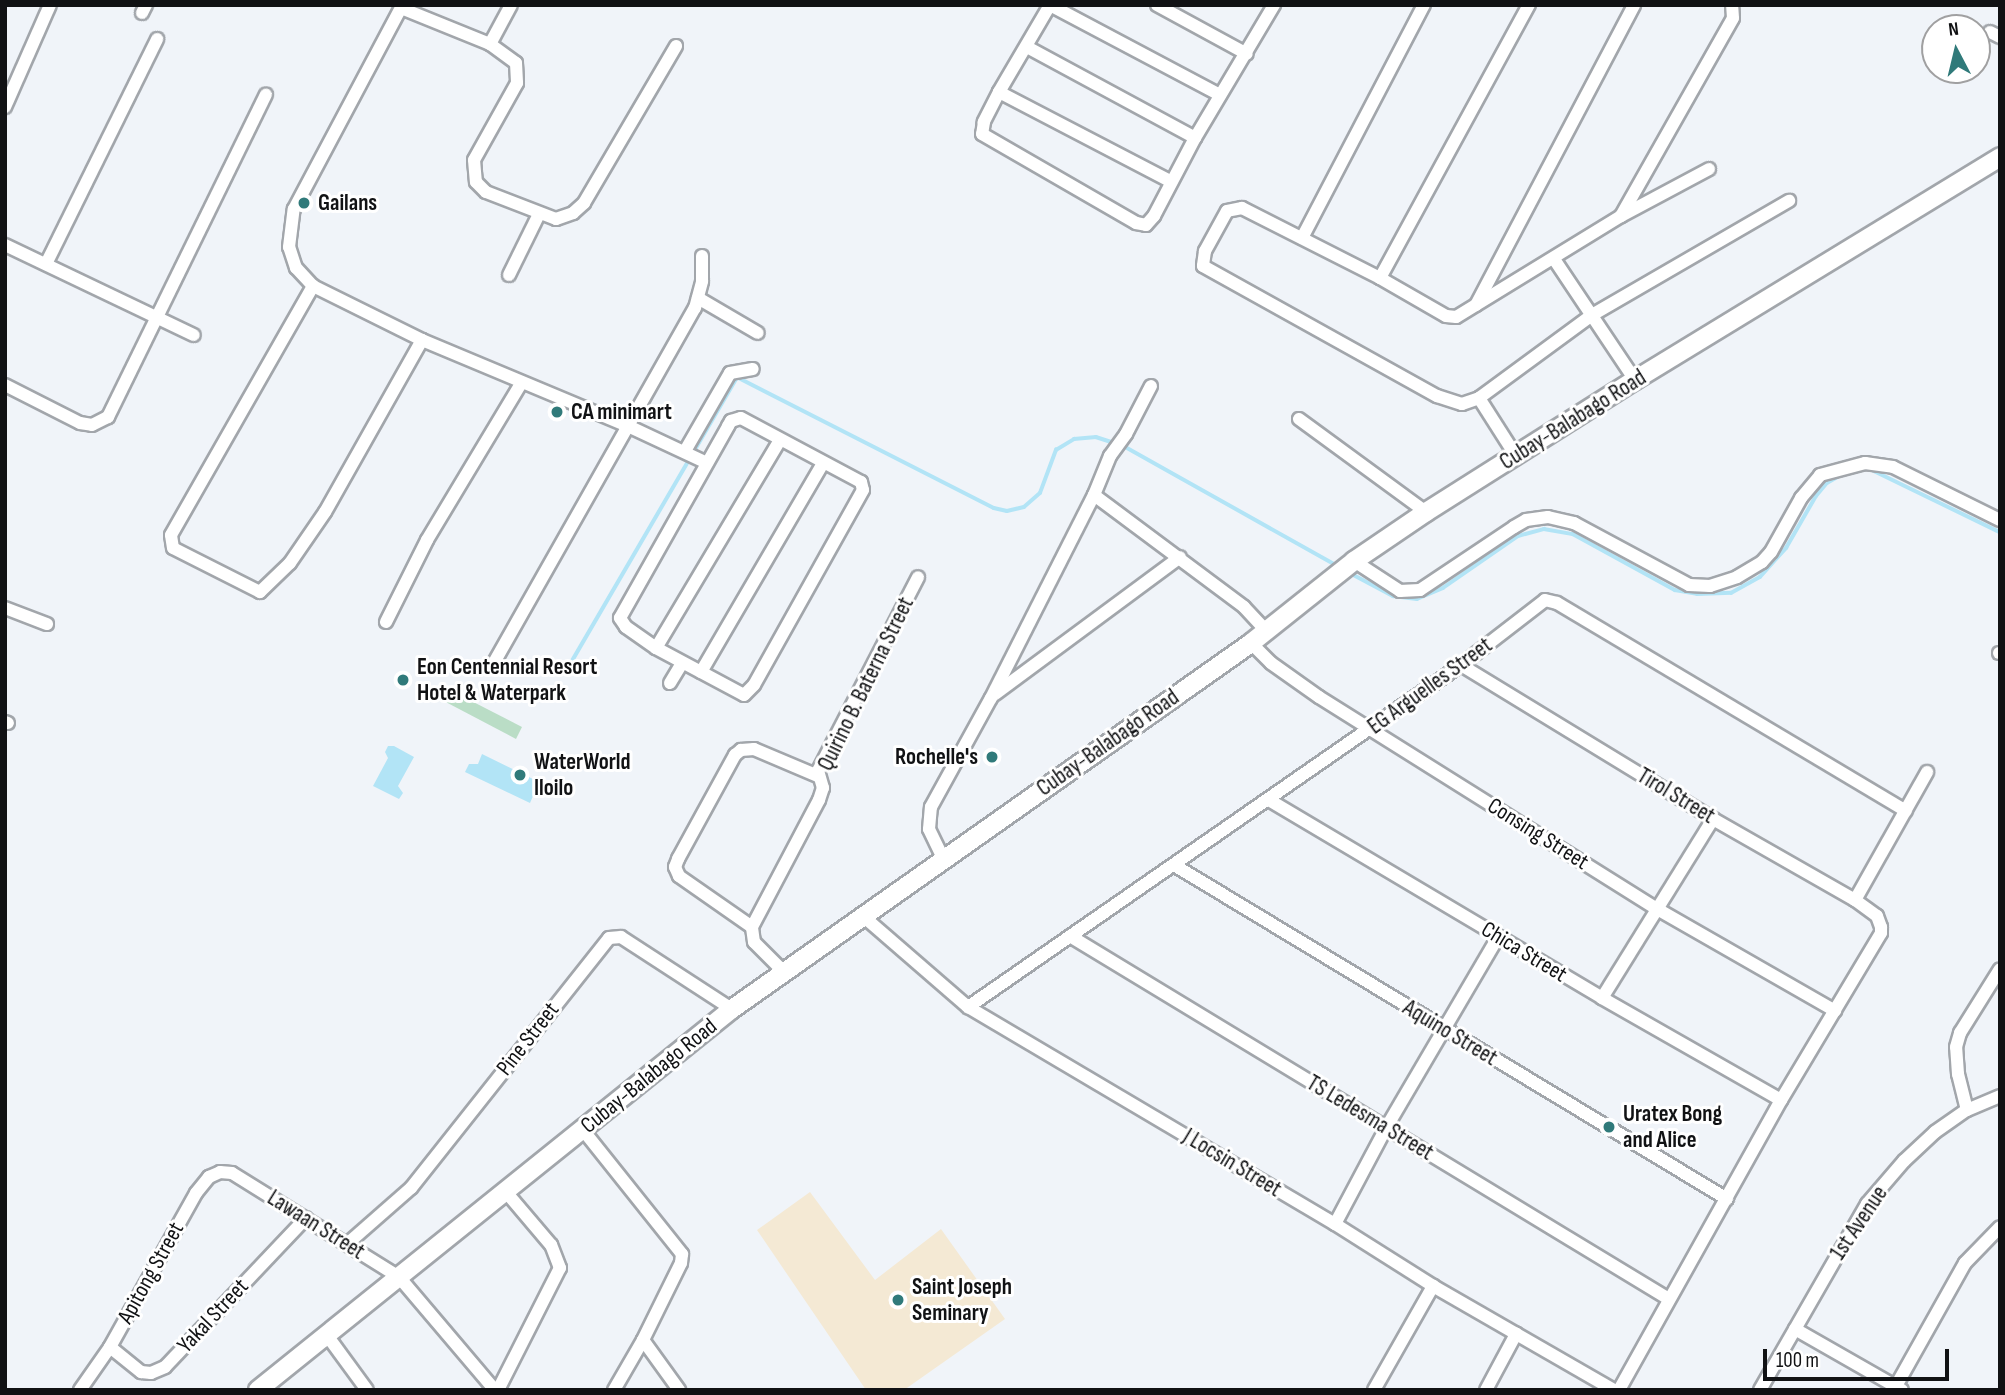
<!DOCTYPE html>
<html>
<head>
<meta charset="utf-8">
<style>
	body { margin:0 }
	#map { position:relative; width:2005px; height:1395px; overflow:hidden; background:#f0f4f9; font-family:"Sofia Sans Condensed",sans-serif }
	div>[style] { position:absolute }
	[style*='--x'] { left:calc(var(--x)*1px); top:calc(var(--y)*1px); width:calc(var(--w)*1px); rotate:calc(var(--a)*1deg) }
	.education>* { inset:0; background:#f4e9d4 }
	.green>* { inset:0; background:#baddc6 }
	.water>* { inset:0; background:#b2e4f6 }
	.stream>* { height:3.5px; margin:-1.75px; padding:0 1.75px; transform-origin:1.75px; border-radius:1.75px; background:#b2e4f6 }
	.roads { filter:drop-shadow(2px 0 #a2a6ab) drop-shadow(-2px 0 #a2a6ab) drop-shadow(0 2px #a2a6ab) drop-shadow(0 -2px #a2a6ab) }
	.street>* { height:12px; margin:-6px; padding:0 6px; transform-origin:6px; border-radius:6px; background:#fff }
	.secondary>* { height:18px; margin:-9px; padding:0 9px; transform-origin:9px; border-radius:9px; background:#fff }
	.dots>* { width:19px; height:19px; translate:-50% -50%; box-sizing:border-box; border:4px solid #fff; border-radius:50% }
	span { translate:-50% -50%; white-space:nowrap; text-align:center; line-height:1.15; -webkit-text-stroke:6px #fff; paint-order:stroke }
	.poi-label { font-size:23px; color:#111214; font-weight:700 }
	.left { translate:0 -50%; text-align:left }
	.right { translate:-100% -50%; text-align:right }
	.street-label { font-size:23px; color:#111214 }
	.frame { position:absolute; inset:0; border:7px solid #111214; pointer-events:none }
	.north { position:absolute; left:1921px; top:14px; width:70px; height:70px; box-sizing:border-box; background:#fff; border:2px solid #a0a0a1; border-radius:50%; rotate:353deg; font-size:19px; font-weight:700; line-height:28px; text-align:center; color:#111214 }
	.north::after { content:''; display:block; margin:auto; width:24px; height:32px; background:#307a7a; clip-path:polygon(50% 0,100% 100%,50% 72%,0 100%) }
	.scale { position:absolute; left:1763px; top:1349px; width:186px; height:32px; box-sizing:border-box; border:4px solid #111214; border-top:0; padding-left:9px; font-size:21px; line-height:24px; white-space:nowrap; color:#111214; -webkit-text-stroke:5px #fff; paint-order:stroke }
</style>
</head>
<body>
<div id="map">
	<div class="education">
		<div style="clip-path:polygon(810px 1192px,875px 1280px,941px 1229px,1005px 1319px,904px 1390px,866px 1390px,757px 1230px)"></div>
	</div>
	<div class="green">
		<div style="clip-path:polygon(446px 688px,522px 727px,516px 739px,440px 699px)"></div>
	</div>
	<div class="water">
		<div style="clip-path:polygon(388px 746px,394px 746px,414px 757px,398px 786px,403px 793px,399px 799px,373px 786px,388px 758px,385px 752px)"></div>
		<div style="clip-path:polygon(482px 754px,539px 782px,530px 803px,465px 772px,469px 764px,478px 764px)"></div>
	</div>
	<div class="stream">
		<div style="--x:1122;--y:445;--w:248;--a:29.3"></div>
		<div style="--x:1870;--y:469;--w:144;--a:25.9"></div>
		<div style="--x:1350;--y:573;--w:49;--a:28.1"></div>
		<div style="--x:1393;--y:596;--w:24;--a:7"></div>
		<div style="--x:1417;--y:599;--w:28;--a:-23"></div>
		<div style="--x:1443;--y:588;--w:91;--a:-34.7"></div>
		<div style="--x:1518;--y:536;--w:27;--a:-15"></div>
		<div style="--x:1544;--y:529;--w:29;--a:10"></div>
		<div style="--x:1573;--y:534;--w:116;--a:28.8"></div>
		<div style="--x:1675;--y:590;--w:22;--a:10"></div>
		<div style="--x:1697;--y:594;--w:34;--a:-2"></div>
		<div style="--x:1731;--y:593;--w:33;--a:-29"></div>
		<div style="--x:1760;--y:577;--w:39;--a:-48"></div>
		<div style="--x:1786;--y:548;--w:60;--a:-60"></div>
		<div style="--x:1816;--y:496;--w:17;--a:-50"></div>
		<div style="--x:1827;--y:483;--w:14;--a:-30"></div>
		<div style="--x:572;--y:661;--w:328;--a:-59.8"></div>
		<div style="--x:737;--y:377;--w:288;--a:27"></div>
		<div style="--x:994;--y:508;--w:13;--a:13"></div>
		<div style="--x:1007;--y:511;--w:17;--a:-13"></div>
		<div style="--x:1024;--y:507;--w:21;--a:-41"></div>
		<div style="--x:1040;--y:493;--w:46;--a:-69.6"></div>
		<div style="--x:1056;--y:450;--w:21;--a:-31"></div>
		<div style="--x:1074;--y:439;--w:22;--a:-5"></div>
		<div style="--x:1096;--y:437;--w:19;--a:18"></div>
	</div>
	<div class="roads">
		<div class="street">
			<div style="--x:1157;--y:5;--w:102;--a:28.6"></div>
			<div style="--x:142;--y:13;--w:9;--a:-63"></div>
			<div style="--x:1990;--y:32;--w:11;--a:27"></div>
			<div style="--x:490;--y:44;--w:44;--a:-61.7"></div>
			<div style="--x:1027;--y:47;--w:191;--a:28.4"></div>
			<div style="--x:999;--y:92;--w:193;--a:27.5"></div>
			<div style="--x:1220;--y:95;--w:192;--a:-152.1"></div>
			<div style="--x:1050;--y:5;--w:101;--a:120.4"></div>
			<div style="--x:999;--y:92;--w:34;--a:117"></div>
			<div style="--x:984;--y:122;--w:12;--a:99"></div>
			<div style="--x:982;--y:134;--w:178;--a:30"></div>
			<div style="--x:1136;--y:223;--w:10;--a:11"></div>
			<div style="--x:1146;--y:225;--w:12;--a:-48"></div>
			<div style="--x:1154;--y:216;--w:88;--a:-62.3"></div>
			<div style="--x:1195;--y:138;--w:155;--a:-59.3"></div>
			<div style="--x:5;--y:107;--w:111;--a:-66.2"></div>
			<div style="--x:1709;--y:169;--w:100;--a:151.9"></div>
			<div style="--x:1621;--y:216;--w:193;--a:148.5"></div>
			<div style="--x:1456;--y:317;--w:10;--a:-174"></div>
			<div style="--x:1446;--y:316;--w:76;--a:-150.1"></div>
			<div style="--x:1380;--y:278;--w:155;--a:-153.1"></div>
			<div style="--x:1242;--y:208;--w:15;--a:169"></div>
			<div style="--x:1227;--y:211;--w:46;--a:118.8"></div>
			<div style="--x:1205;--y:251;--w:15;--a:98"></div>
			<div style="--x:1203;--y:266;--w:268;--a:29.1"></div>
			<div style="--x:1437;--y:396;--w:26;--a:18"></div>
			<div style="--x:1462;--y:404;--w:18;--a:-19"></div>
			<div style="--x:1479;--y:398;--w:140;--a:-36.3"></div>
			<div style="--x:1592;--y:315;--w:228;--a:-30.1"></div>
			<div style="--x:1621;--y:216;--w:227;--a:-60.5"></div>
			<div style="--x:1733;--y:18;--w:13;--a:-94"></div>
			<div style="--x:1302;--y:238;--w:263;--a:-62.4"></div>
			<div style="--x:5;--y:245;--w:209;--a:25.5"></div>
			<div style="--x:1554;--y:259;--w:146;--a:56.2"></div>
			<div style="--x:46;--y:264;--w:251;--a:-63.7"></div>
			<div style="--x:509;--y:275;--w:68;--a:-63.8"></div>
			<div style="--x:1380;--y:278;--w:311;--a:-61.4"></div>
			<div style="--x:313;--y:286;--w:25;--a:-133"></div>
			<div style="--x:296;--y:268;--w:22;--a:-108"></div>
			<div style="--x:289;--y:247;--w:38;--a:-83"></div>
			<div style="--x:294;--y:209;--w:228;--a:-62"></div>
			<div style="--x:401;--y:8;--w:96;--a:22"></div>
			<div style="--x:490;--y:44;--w:32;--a:36"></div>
			<div style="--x:516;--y:63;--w:20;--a:87"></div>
			<div style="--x:517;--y:83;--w:88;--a:119.2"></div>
			<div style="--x:474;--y:160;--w:22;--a:85"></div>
			<div style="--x:476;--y:182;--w:14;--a:45"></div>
			<div style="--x:486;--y:192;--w:75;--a:21.1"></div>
			<div style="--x:556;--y:219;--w:18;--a:-19"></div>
			<div style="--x:573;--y:213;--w:15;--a:-42"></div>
			<div style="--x:584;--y:203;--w:182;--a:-59.6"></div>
			<div style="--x:313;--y:286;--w:122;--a:26.4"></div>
			<div style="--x:422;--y:340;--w:197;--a:119.4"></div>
			<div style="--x:325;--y:512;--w:62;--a:124.5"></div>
			<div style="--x:290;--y:563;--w:42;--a:136"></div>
			<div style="--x:260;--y:592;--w:97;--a:-153.2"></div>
			<div style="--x:173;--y:548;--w:13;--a:-99"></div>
			<div style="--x:171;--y:535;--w:287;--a:-60.3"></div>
			<div style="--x:698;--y:298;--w:69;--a:30.3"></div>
			<div style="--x:1476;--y:305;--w:339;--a:-62.2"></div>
			<div style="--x:422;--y:340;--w:223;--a:22.7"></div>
			<div style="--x:628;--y:426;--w:87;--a:25.1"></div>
			<div style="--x:5;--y:385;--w:84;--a:26.9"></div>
			<div style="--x:80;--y:423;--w:12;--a:9"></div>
			<div style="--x:92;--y:425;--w:18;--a:-27"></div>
			<div style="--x:108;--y:417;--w:359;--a:-63.9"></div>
			<div style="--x:1479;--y:398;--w:69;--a:57.5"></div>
			<div style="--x:741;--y:418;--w:136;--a:28.1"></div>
			<div style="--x:861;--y:482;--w:8;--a:76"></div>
			<div style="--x:863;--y:490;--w:223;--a:119.2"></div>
			<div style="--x:754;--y:685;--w:14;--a:135"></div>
			<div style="--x:744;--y:695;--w:100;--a:-151.9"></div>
			<div style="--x:656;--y:648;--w:37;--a:-145"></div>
			<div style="--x:626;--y:627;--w:11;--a:-124"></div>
			<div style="--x:620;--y:618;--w:220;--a:-60.6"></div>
			<div style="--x:728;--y:426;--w:6;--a:-59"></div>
			<div style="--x:731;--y:421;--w:10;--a:-17"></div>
			<div style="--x:1299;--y:419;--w:157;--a:36.2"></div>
			<div style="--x:685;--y:451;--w:90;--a:-60"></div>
			<div style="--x:730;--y:373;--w:23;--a:-10"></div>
			<div style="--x:1094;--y:495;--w:42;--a:-67.7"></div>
			<div style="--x:1110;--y:456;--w:27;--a:-54"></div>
			<div style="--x:1126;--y:434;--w:54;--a:-62.5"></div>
			<div style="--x:1354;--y:561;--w:55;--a:33.1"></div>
			<div style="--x:1400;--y:591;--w:20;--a:-3"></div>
			<div style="--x:1420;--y:590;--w:113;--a:-33.8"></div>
			<div style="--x:1514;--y:527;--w:14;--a:-30"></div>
			<div style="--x:1526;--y:520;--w:22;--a:-8"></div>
			<div style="--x:1548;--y:517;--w:27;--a:13"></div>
			<div style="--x:1574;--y:523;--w:131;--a:28.3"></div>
			<div style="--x:1689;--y:585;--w:21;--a:3"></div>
			<div style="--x:1710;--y:586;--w:28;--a:-18"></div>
			<div style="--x:1737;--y:577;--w:29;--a:-31"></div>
			<div style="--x:1762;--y:562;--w:13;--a:-48"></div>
			<div style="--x:1771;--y:552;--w:62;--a:-60.9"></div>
			<div style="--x:1801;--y:498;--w:30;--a:-50"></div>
			<div style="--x:1820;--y:475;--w:47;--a:-14.9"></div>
			<div style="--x:1865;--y:463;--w:28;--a:8"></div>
			<div style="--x:1893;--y:467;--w:119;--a:26.4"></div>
			<div style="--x:5;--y:608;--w:45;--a:20.9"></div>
			<div style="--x:386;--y:622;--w:92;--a:-63.4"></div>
			<div style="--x:427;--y:540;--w:184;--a:-59"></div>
			<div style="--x:1251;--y:643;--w:28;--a:45"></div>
			<div style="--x:1271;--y:663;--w:59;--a:35.3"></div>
			<div style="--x:1319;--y:697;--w:401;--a:32.1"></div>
			<div style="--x:1659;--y:910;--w:203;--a:29.8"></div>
			<div style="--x:656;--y:648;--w:242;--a:-59.2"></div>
			<div style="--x:1999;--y:653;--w:1;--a:0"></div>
			<div style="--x:1461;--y:665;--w:295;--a:31.4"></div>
			<div style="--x:1713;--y:819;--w:163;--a:29.7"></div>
			<div style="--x:1855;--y:900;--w:27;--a:36"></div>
			<div style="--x:1877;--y:916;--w:12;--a:70"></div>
			<div style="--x:1881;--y:927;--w:6;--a:90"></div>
			<div style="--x:1881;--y:933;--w:195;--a:120.9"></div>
			<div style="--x:1781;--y:1100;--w:332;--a:119.2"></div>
			<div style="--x:491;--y:668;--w:414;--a:-60.5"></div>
			<div style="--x:695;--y:308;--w:28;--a:-75"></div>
			<div style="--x:702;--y:281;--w:25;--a:-90"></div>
			<div style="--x:701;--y:672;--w:242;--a:-59.7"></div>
			<div style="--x:670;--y:683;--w:23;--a:-59"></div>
			<div style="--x:995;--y:694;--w:230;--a:-36.5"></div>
			<div style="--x:5;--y:722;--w:3;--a:18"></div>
			<div style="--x:1269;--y:800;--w:387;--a:30.7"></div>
			<div style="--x:1602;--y:998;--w:206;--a:29.7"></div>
			<div style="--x:943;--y:858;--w:32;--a:-116"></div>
			<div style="--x:929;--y:829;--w:22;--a:-85"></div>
			<div style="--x:931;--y:807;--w:124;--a:-61.2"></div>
			<div style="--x:991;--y:698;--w:228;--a:-63.1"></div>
			<div style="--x:1094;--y:495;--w:187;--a:36.7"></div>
			<div style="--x:1244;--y:607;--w:33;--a:47"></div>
			<div style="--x:1174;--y:865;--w:646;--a:31.13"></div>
			<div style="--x:1855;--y:900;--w:147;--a:-60.6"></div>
			<div style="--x:864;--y:917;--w:138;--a:40.9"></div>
			<div style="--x:968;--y:1007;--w:426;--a:30.6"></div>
			<div style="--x:1335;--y:1224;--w:116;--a:32.3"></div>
			<div style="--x:1433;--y:1286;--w:209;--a:29.9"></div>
			<div style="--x:752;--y:927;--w:89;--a:-145.1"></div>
			<div style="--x:679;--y:876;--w:10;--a:-114"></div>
			<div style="--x:675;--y:867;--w:9;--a:-69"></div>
			<div style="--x:678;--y:859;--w:119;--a:-61.3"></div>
			<div style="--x:735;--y:755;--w:8;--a:-40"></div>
			<div style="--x:741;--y:750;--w:13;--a:-4"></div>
			<div style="--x:754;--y:749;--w:69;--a:22.9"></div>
			<div style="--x:1070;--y:936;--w:700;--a:31.22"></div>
			<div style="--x:783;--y:971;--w:41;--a:-135"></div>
			<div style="--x:754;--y:942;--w:15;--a:-98"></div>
			<div style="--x:752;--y:927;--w:144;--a:-62.2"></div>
			<div style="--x:819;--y:800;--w:13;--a:-72"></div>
			<div style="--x:823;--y:788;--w:18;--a:-106"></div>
			<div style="--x:818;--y:771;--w:218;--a:-62.7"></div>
			<div style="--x:1602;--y:998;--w:211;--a:-58.2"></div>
			<div style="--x:968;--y:1007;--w:600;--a:-34.75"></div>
			<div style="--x:1461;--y:665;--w:106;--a:-37.7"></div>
			<div style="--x:1545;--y:600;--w:12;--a:14"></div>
			<div style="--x:1557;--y:603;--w:406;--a:30.8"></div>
			<div style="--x:1967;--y:1110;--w:37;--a:-104"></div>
			<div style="--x:1958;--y:1074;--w:27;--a:-94"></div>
			<div style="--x:1956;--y:1047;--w:15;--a:-74"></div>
			<div style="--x:1960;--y:1033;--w:75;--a:-58"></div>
			<div style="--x:583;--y:1130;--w:159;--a:51.4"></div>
			<div style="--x:682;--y:1254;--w:9;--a:96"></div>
			<div style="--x:681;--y:1263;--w:86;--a:116.3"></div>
			<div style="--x:643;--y:1340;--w:58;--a:120.1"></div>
			<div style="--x:1335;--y:1224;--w:109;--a:-62"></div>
			<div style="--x:1386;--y:1128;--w:221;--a:-59.6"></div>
			<div style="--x:347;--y:1244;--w:85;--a:-41.2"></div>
			<div style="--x:411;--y:1188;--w:319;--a:-51.6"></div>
			<div style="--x:609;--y:938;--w:12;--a:-5"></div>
			<div style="--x:621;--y:937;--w:132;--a:33"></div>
			<div style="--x:1795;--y:1329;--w:123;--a:29.7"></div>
			<div style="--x:326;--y:1334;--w:69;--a:53.8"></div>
			<div style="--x:643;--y:1340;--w:62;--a:54.2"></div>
			<div style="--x:110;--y:1347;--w:40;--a:39"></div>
			<div style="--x:141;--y:1372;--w:10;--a:6"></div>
			<div style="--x:151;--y:1373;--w:15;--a:-23"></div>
			<div style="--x:165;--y:1367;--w:205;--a:-46.6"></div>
			<div style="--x:1896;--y:1386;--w:141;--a:-60.7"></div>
			<div style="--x:1965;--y:1263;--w:50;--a:-45.8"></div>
			<div style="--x:80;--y:1390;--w:52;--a:-55.1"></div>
			<div style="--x:110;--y:1347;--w:176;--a:-60.8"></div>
			<div style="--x:196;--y:1193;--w:21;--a:-51"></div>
			<div style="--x:209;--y:1177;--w:12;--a:-24"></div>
			<div style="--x:220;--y:1172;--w:12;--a:5"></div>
			<div style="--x:232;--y:1173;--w:197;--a:31.9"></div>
			<div style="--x:399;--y:1277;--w:148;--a:49.7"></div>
			<div style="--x:498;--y:1390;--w:137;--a:-63.1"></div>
			<div style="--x:560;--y:1268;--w:25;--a:-111"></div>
			<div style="--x:551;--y:1245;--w:70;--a:-130.3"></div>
			<div style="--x:1374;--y:1390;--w:120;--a:-60.4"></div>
			<div style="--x:1486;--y:1390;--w:64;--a:-61.8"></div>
			<div style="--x:1760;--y:1390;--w:215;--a:-60.1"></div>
			<div style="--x:1867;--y:1204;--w:57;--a:-49.3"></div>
			<div style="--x:1904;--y:1161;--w:42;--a:-43.1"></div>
			<div style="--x:1935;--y:1132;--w:39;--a:-35"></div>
			<div style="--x:1967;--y:1110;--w:36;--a:-23"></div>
		</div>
		<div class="secondary">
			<div style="--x:258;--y:1390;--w:608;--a:-38.79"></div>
			<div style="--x:732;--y:1009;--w:635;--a:-35.19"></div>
			<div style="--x:1251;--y:643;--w:132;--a:-38.5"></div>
			<div style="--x:1354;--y:561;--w:87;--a:-34.2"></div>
			<div style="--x:1426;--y:512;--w:247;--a:-32.3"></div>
			<div style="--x:1635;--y:380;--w:428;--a:-31.4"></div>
		</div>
	</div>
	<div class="dots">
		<div style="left:304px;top:203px;background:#307a7a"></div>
		<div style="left:557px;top:412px;background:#307a7a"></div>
		<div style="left:403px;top:680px;background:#307a7a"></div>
		<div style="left:992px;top:757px;background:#307a7a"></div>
		<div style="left:520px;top:775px;background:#307a7a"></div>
		<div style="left:1609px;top:1127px;background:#307a7a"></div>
		<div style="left:898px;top:1300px;background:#307a7a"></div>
	</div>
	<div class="poi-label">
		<span class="left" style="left:318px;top:203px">Gailans</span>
		<span class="left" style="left:571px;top:412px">CA minimart</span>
		<span class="left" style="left:417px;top:680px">Eon Centennial Resort<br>Hotel &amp; Waterpark</span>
		<span class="right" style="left:978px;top:757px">Rochelle's</span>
		<span class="left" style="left:534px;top:775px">WaterWorld<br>Iloilo</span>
		<span class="left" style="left:1623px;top:1127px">Uratex Bong<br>and Alice</span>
		<span class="left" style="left:912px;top:1300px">Saint Joseph<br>Seminary</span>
	</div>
	<div class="street-label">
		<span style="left:1573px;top:420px;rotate:-32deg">Cubay-Balabago Road</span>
		<span style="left:866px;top:684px;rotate:-64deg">Quirino B. Baterna Street</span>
		<span style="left:1430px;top:686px;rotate:-36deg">EG Arguelles Street</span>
		<span style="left:1108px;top:743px;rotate:-35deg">Cubay-Balabago Road</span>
		<span style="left:1676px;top:796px;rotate:31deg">Tirol Street</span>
		<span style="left:1538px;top:834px;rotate:32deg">Consing Street</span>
		<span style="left:1524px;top:952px;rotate:31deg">Chica Street</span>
		<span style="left:1450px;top:1033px;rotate:31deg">Aquino Street</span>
		<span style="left:528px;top:1039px;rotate:-52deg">Pine Street</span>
		<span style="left:649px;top:1076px;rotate:-39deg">Cubay-Balabago Road</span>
		<span style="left:1370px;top:1118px;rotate:31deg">TS Ledesma Street</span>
		<span style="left:1232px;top:1163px;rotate:31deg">J Locsin Street</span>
		<span style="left:1859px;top:1223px;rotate:-56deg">1st Avenue</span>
		<span style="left:316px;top:1225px;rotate:32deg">Lawaan Street</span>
		<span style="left:151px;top:1273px;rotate:-61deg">Apitong Street</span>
		<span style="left:213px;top:1316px;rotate:-47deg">Yakal Street</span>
	</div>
	<div class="frame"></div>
	<div class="north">N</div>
	<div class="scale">100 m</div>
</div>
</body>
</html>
